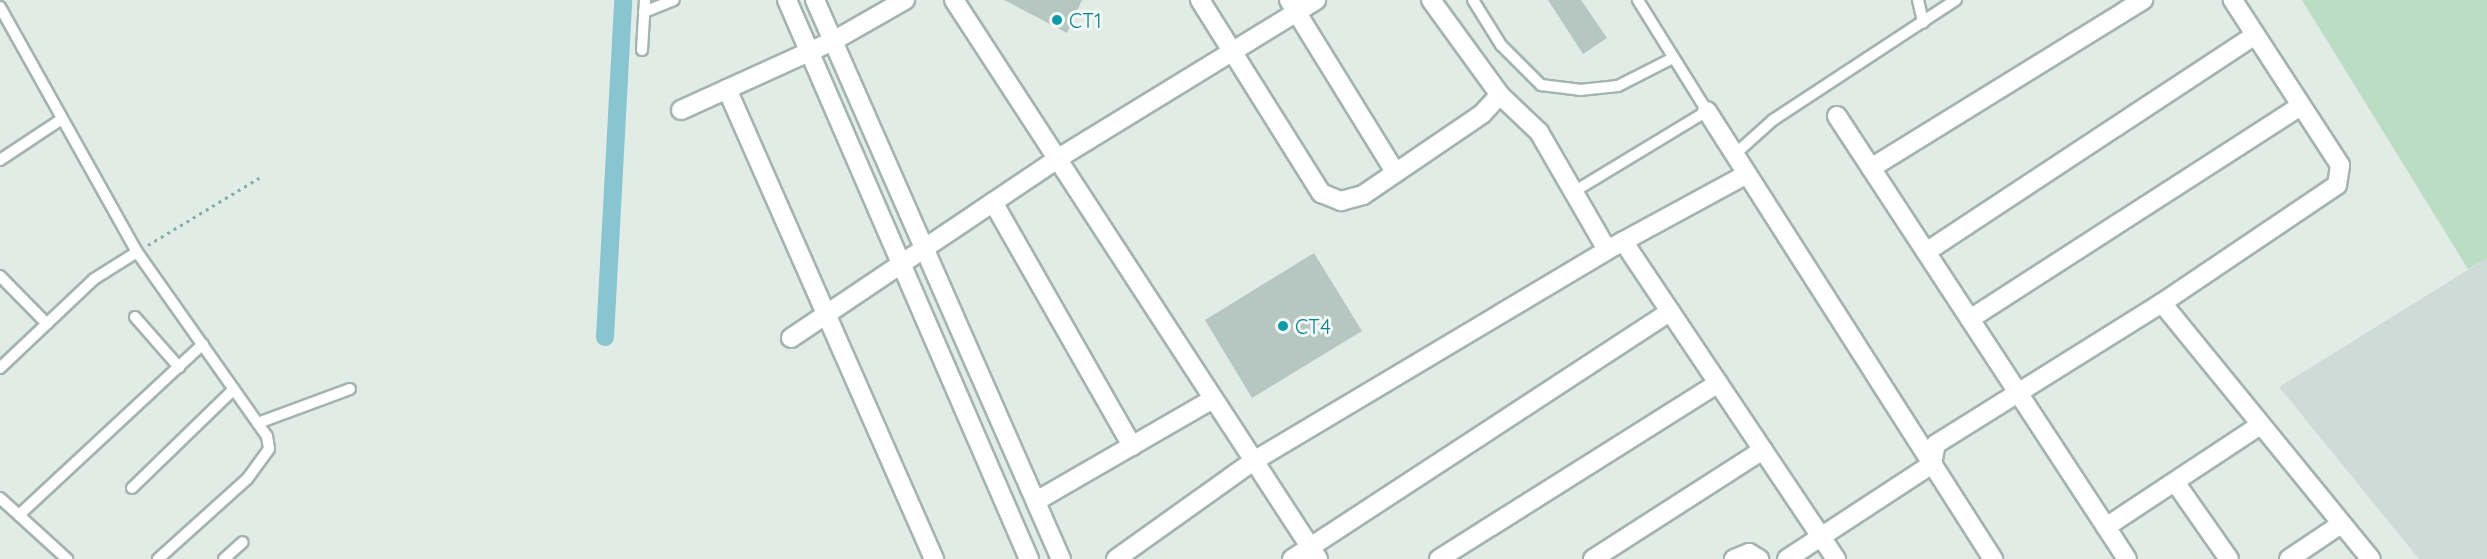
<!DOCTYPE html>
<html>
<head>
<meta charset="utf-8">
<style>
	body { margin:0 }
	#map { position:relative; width:2487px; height:559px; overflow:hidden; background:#e1ece7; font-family:Quicksand,sans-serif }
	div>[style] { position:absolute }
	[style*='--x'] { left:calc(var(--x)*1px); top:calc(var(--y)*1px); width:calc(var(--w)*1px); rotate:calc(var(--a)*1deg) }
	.built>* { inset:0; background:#cfdbd6 }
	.green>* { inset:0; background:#baddc4 }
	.canal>* { height:18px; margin:-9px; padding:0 9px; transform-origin:9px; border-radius:9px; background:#89c5d1 }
	.building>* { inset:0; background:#b6c6c0 }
	.path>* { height:3px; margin-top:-1.5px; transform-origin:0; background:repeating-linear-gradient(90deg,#81afa2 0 3px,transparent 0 7.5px) }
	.roads { filter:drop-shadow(2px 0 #a4b4ae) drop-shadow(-2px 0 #a4b4ae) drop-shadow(0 2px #a4b4ae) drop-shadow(0 -2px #a4b4ae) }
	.lane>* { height:10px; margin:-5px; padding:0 5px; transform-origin:5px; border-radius:5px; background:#fff }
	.street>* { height:18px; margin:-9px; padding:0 9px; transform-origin:9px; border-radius:9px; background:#fff }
	.dots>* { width:16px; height:16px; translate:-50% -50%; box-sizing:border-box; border:3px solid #f2f8f5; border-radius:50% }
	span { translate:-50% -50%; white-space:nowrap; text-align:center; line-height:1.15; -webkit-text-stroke:6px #f2f8f5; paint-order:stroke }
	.culture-label { font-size:20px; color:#0d838f }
	.left { translate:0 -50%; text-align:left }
</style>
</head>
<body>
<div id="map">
	<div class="built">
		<div style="clip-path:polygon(2487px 258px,2487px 559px,2419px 559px,2279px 387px)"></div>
	</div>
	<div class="green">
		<div style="clip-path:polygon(2302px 0,2487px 0,2487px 258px,2468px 269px)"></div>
	</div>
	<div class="canal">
		<div style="--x:605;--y:337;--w:337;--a:-86.9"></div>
	</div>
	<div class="building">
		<div style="clip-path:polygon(1004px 0,1082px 0,1067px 33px)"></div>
		<div style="clip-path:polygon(1548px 0,1581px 0,1607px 38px,1583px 54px)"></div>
		<div style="clip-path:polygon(1314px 253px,1362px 331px,1252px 398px,1205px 320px)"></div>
	</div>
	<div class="path">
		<div style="--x:148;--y:245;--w:130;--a:-31.1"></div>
	</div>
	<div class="roads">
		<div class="lane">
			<div style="--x:1473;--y:0;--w:53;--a:58.1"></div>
			<div style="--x:1501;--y:45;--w:57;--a:45"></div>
			<div style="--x:1541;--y:85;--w:39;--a:7"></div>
			<div style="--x:1580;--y:90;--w:38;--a:-6"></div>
			<div style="--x:1618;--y:86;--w:62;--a:-27"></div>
			<div style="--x:1918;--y:0;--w:23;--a:77"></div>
			<div style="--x:0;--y:7;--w:281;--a:60.8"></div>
			<div style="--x:137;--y:252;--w:225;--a:54.8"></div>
			<div style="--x:267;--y:436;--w:13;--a:81"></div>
			<div style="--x:269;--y:449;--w:37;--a:126"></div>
			<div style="--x:247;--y:479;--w:120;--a:138"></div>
			<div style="--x:644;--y:12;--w:32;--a:-22"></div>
			<div style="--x:642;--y:50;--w:50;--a:-86.6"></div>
			<div style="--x:1734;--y:155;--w:52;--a:-41.9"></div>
			<div style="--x:1773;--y:120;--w:219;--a:-33.3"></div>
			<div style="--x:0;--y:160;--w:74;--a:-33.5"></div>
			<div style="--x:1575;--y:191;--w:154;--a:-31.2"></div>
			<div style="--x:1707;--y:111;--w:131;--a:-121.9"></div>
			<div style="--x:0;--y:276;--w:67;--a:45.6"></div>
			<div style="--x:135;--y:317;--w:67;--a:48.7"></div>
			<div style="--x:0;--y:368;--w:129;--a:-43.4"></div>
			<div style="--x:94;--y:279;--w:51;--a:-32.1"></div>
			<div style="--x:258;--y:423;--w:98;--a:-20.3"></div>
			<div style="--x:132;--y:488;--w:142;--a:-44.1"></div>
			<div style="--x:0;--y:498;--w:91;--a:42.3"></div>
			<div style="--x:19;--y:515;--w:251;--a:-42.9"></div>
			<div style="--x:224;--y:559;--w:25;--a:-42"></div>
		</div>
		<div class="street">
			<div style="--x:787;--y:0;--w:609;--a:66.59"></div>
			<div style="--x:815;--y:0;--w:611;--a:66.25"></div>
			<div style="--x:954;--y:0;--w:667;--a:56.93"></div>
			<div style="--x:1200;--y:0;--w:228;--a:57.9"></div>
			<div style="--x:1321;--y:193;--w:22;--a:22"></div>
			<div style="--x:1341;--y:201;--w:23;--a:-15"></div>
			<div style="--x:1363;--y:195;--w:144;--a:-34.2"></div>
			<div style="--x:1482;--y:114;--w:26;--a:-47"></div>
			<div style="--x:1289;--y:0;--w:203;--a:58.3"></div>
			<div style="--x:1431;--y:0;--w:117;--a:54"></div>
			<div style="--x:1500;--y:95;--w:54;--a:43.5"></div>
			<div style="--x:1539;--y:132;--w:136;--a:60"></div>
			<div style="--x:727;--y:89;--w:514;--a:66.23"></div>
			<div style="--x:681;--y:110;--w:167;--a:-24.4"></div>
			<div style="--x:833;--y:41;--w:83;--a:-29.7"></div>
			<div style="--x:1707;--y:111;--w:532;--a:57.45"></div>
			<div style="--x:1837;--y:116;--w:529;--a:56.79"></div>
			<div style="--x:1871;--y:168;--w:320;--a:-31.7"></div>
			<div style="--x:993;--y:202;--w:281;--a:60.3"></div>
			<div style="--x:1623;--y:241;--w:383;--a:56.2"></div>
			<div style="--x:1926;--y:252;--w:393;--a:-33.4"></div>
			<div style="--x:2162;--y:303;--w:330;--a:50.8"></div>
			<div style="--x:1970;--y:319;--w:393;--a:-32.8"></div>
			<div style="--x:791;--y:338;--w:321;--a:-33.9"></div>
			<div style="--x:1057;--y:159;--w:304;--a:-31.5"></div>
			<div style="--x:2175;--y:482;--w:94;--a:55"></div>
			<div style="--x:1038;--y:500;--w:202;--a:-30"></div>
			<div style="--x:2106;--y:527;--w:185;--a:-33.5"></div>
			<div style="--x:1116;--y:559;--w:167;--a:-35.5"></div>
			<div style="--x:1252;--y:462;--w:413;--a:-30.8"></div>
			<div style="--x:1607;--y:250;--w:159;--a:-28.5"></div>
			<div style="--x:1292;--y:559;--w:452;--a:-33.2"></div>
			<div style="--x:1439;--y:559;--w:330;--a:-32.2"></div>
			<div style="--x:1593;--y:559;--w:202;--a:-32.7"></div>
			<div style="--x:1734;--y:559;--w:16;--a:-22"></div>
			<div style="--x:1749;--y:553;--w:12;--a:31"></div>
			<div style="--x:1787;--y:559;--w:173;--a:-33.2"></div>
			<div style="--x:1932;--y:464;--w:20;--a:-79"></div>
			<div style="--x:1936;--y:444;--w:266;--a:-32"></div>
			<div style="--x:2162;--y:303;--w:211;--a:-34"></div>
			<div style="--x:2337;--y:185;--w:20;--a:-81"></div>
			<div style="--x:2340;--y:165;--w:197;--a:-123"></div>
			<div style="--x:2289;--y:559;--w:63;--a:-33.9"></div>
		</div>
	</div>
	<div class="dots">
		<div style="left:1057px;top:20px;background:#0f9aa8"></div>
		<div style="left:1283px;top:326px;background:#0f9aa8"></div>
	</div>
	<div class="culture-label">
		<span class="left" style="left:1069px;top:20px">CT1</span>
		<span class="left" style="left:1295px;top:326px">CT4</span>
	</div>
</div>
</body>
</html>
